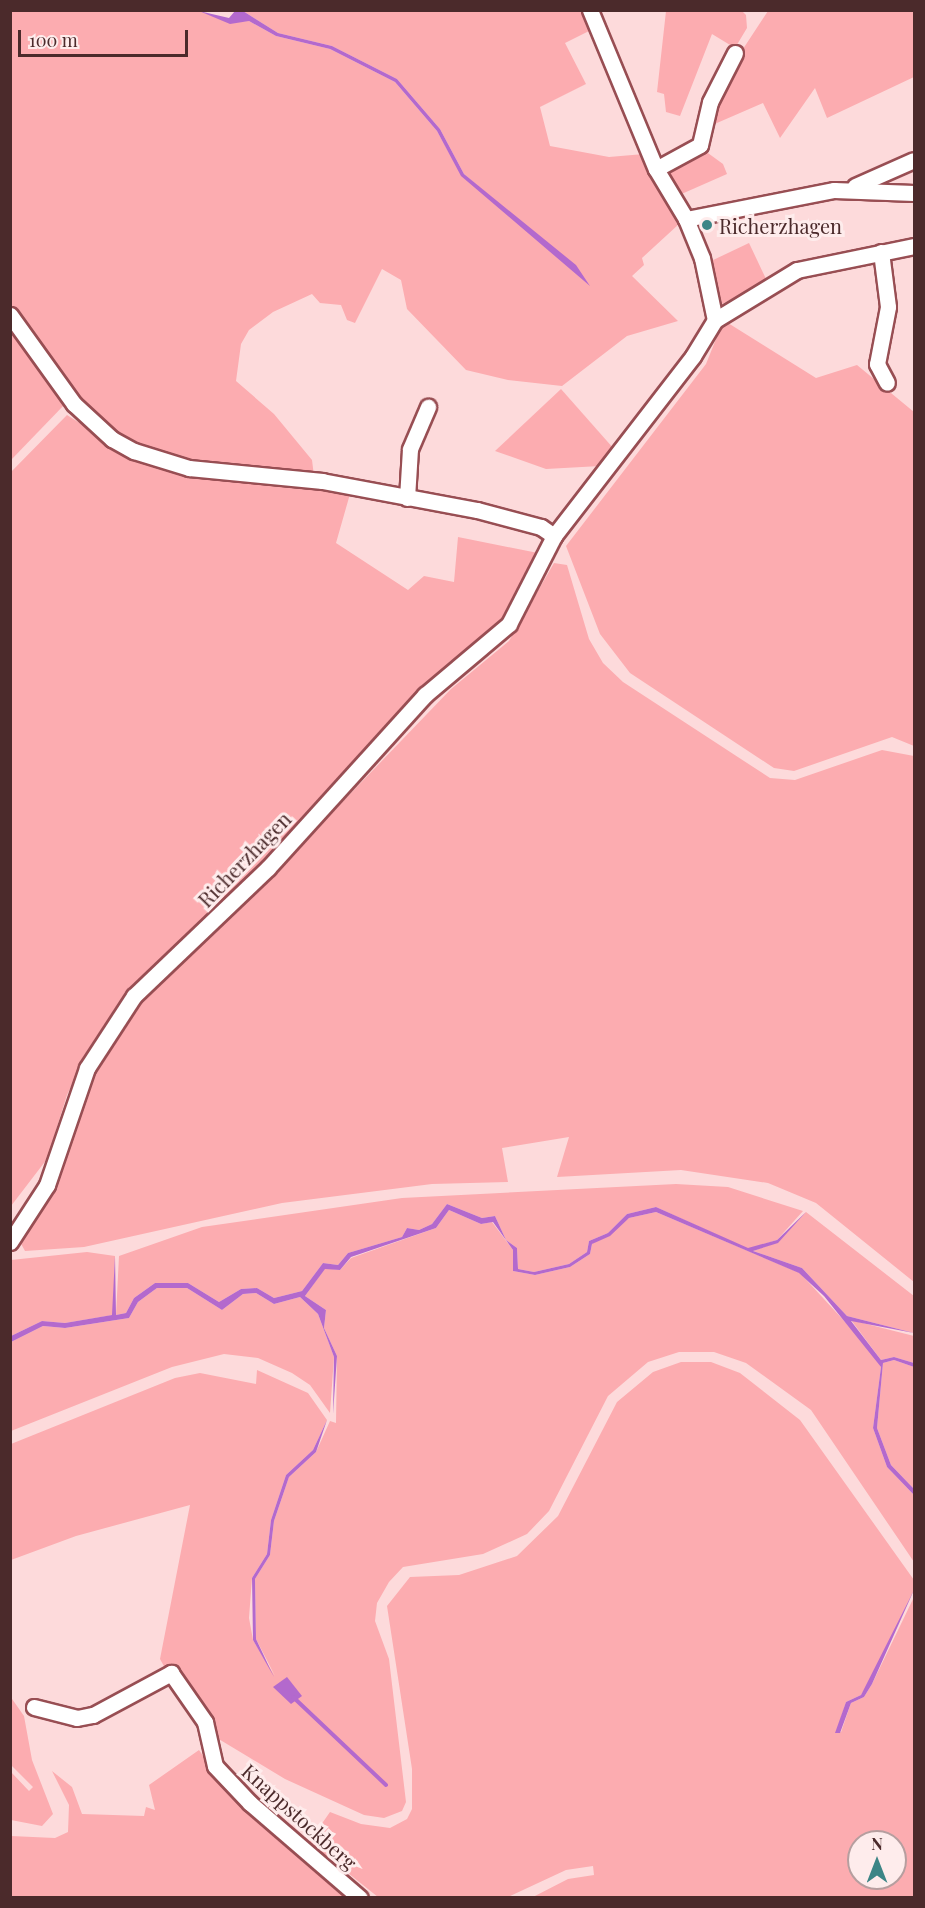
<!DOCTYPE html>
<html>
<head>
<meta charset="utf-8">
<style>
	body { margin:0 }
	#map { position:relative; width:925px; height:1908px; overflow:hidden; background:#fddadb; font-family:"Playfair Display",serif }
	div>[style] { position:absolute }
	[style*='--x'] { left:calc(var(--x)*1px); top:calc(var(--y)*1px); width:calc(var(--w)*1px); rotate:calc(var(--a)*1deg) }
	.green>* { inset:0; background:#fcacb0 }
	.water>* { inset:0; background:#b369cd }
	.stream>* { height:4px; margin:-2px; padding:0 2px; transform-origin:2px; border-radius:2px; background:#b369cd }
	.roads { filter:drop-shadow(2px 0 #984e53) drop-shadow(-2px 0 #984e53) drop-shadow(0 2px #984e53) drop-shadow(0 -2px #984e53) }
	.minor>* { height:15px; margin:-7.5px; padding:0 7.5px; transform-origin:7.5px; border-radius:7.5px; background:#fff }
	.dots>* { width:16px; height:16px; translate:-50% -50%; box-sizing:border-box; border:3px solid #feecec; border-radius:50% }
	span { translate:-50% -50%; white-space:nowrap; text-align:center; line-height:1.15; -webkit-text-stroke:6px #feecec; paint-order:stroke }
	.poi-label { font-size:20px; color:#4b2a2b }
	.left { translate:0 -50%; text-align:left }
	.street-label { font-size:20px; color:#4b2a2b }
	.frame { position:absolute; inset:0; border:12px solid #4b2a2b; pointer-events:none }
	.north { position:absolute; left:847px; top:1830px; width:60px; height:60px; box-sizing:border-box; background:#feecec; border:2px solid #b69e9f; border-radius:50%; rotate:0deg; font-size:16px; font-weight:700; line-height:24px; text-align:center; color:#4b2a2b }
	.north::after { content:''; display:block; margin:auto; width:21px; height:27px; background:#3c8586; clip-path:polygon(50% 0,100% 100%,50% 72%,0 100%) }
	.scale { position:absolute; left:18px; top:30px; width:170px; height:27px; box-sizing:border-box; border:3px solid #4b2a2b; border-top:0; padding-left:8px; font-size:18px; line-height:21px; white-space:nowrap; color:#4b2a2b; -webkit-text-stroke:4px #feecec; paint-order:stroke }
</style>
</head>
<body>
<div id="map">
	<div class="green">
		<div style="clip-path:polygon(11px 11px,199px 11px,229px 22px,249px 21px,276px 36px,330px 49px,395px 82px,437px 131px,462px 176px,574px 268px,464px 174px,440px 129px,397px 79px,332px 46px,278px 33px,243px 11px,585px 11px,591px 30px,565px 43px,586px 84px,540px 107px,550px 146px,609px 157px,644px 154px,679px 224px,642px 258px,644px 265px,632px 276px,678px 321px,627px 336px,562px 386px,508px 380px,466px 370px,407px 309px,401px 280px,382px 269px,355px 323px,347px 320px,341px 305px,320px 303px,312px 294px,273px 312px,249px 330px,241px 344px,236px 381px,274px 414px,312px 460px,314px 476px,204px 465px,130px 444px,85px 408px,11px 309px)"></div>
		<div style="clip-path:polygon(666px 11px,742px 11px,746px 15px,747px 28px,735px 48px,712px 34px,680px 116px,666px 112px,664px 94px,657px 92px)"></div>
		<div style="clip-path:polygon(768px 11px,914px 11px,914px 77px,827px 118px,815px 88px,780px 138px,763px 103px,710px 126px,712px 110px,741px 52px)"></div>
		<div style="clip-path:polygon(701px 148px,723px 164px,727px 174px,677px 196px,666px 175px)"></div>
		<div style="clip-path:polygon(749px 243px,767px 281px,722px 304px,709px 262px)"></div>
		<div style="clip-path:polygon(10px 323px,66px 403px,11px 460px,10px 460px)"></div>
		<div style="clip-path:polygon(728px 323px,816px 378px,857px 365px,914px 412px,914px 746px,892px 737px,794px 771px,774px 768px,630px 673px,600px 634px,566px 546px,706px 364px,720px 329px)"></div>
		<div style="clip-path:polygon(561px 389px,614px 449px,600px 466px,546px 469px,495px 451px)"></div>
		<div style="clip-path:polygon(67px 415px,132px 456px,162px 468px,350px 494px,336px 543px,408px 590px,424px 576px,454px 582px,458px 537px,538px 553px,502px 621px,401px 708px,249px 877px,132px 987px,88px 1051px,67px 1095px,47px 1159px,11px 1206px,10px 473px)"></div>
		<div style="clip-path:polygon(554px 563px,567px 565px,589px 639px,603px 663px,623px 682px,770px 778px,795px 780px,882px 750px,914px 756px,914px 1282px,816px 1203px,768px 1183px,681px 1170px,557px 1177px,569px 1137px,502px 1148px,508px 1182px,432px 1184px,282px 1203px,84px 1247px,25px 1251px,19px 1240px,55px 1182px,88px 1082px,140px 1000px,275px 872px,451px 689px,509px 641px)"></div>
		<div style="clip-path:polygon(676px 1184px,728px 1187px,803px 1211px,777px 1240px,748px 1249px,656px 1207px,627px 1214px,608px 1233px,589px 1241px,587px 1252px,569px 1264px,534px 1272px,518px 1269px,517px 1248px,506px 1240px,495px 1216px,482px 1218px,447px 1204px,432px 1224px,419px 1230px,407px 1228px,402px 1237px,348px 1253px,338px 1265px,323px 1263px,302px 1291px,274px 1298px,257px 1288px,241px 1289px,219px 1302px,188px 1283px,155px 1283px,134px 1298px,126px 1313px,116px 1315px,119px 1256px,202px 1227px,402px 1198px)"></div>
		<div style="clip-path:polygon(449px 1210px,481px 1224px,492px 1222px,513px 1250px,513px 1271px,535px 1275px,570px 1267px,590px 1254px,592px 1244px,629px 1218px,656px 1212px,800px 1273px,870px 1349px,881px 1367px,873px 1428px,887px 1467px,914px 1495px,914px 1562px,811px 1410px,746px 1363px,714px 1352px,679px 1352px,648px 1362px,608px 1396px,549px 1511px,527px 1534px,483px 1554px,403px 1567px,389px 1582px,377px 1603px,375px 1621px,389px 1659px,406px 1802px,402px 1811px,384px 1818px,364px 1815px,285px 1779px,217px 1738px,200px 1700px,171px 1665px,165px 1668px,160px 1659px,190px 1505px,76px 1536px,11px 1560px,11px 1444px,175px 1378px,200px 1373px,256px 1384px,257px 1370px,308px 1393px,327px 1420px,313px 1450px,286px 1475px,271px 1520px,267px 1554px,252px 1578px,249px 1618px,253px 1640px,275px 1676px,256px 1639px,255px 1579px,270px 1555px,274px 1521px,289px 1477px,316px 1452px,330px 1421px,336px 1423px,337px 1356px,324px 1328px,326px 1310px,305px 1296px,325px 1268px,340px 1270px,351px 1258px,436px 1228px)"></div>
		<div style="clip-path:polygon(806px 1212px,914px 1296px,914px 1333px,847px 1316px,802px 1268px,753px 1251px,778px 1242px)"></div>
		<div style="clip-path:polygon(87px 1252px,115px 1256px,113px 1315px,65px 1323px,42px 1321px,11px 1336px,11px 1260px)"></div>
		<div style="clip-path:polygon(157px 1288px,187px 1288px,222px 1310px,243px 1294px,256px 1293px,274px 1304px,300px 1297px,318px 1314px,334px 1357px,330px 1413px,310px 1385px,292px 1373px,258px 1358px,224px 1354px,172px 1367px,11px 1431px,11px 1342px,43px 1326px,65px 1328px,129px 1318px,138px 1302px)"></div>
		<div style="clip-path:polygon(851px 1320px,914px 1336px,914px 1363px,894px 1357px,881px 1360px)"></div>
		<div style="clip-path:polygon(894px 1360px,914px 1367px,914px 1489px,891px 1465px,877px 1428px,883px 1363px)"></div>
		<div style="clip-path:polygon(evenodd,681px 1362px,711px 1362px,740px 1373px,800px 1420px,914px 1580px,914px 1590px,869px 1682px,861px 1695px,846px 1702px,836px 1733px,841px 1732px,851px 1703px,864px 1697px,872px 1684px,914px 1597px,914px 1897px,533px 1897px,568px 1879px,594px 1875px,593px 1866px,566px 1870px,508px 1897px,378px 1897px,309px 1842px,330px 1812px,361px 1824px,390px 1828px,407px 1819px,412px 1809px,412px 1769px,387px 1606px,410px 1577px,459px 1575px,517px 1556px,558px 1516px,617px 1402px,653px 1372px,681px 1362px,859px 1842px,895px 1842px,895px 1878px,859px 1878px,859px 1842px)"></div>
		<div style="clip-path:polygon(10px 1696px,24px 1716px,32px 1760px,53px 1814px,42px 1826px,11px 1820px,11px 1772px,29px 1791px,33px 1787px,11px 1765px)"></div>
		<div style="clip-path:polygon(199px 1750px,228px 1792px,350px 1897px,11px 1898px,11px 1836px,55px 1838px,68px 1832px,69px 1805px,52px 1771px,72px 1787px,82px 1814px,144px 1816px,146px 1807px,155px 1810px,149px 1785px)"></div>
	</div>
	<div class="water">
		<div style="clip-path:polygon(199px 11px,229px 18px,235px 11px,243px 11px,278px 33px,332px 46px,397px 79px,440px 129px,464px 174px,576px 265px,590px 286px,461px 176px,437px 131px,395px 82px,330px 49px,276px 36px,249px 21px,230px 24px)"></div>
		<div style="clip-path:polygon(447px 1204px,482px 1218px,495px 1216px,506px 1240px,517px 1248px,518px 1269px,534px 1272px,569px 1264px,587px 1252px,589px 1241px,608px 1233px,627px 1214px,656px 1207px,748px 1248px,777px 1240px,806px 1212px,778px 1243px,753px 1251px,802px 1268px,847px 1316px,914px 1333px,851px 1321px,881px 1360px,894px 1357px,914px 1363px,914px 1367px,894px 1360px,883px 1363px,877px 1428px,891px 1465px,914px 1489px,914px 1495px,887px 1467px,873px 1428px,881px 1367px,824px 1296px,799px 1273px,656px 1212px,629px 1218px,610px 1236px,592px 1244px,590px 1254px,570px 1267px,535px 1275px,513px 1271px,513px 1250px,493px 1222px,481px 1224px,449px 1210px,436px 1228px,351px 1257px,340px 1270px,325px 1269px,305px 1296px,326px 1310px,324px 1328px,337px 1356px,333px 1414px,334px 1357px,318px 1314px,300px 1297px,274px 1304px,256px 1293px,243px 1294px,222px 1310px,187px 1288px,157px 1288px,138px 1302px,129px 1318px,65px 1328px,43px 1326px,11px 1342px,11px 1336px,42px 1321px,65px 1323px,112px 1315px,115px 1256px,116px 1315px,126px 1313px,134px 1298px,155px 1283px,188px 1283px,219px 1302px,241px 1289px,257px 1288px,274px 1298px,302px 1291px,323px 1263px,338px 1265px,348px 1253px,402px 1237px,407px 1228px,419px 1230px,432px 1224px)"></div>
		<div style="clip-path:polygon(327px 1420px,316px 1452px,289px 1477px,274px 1521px,270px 1555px,255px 1579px,256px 1639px,274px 1677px,253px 1640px,252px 1578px,267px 1554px,271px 1520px,286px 1475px,313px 1450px)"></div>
		<div style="clip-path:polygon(914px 1590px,872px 1684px,864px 1697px,851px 1703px,840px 1733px,835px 1733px,846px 1702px,861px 1695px)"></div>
		<div style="clip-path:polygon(287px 1677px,302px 1696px,291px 1704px,273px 1687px)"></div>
	</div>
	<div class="stream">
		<div style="--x:293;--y:1697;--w:128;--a:43.4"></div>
	</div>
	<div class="roads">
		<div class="minor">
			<div style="--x:590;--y:10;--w:172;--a:67.5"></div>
			<div style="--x:656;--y:169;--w:58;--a:59"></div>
			<div style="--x:686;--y:219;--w:42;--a:67.7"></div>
			<div style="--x:702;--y:258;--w:63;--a:78.2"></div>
			<div style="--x:656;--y:169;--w:50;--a:-28.6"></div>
			<div style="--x:700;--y:145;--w:44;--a:-76.9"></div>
			<div style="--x:710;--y:102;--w:55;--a:-63"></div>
			<div style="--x:855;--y:186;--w:64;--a:-23.8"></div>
			<div style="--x:686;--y:219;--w:151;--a:-11.1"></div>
			<div style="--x:834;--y:190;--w:80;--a:2.1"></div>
			<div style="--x:881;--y:252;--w:55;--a:82.7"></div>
			<div style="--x:888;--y:307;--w:58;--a:100.9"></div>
			<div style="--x:877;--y:364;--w:21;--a:62"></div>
			<div style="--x:10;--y:315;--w:110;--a:54.3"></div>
			<div style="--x:74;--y:404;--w:52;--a:42.6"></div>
			<div style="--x:112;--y:439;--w:25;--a:29"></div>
			<div style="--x:134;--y:451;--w:58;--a:17.2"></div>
			<div style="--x:189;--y:468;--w:134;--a:5.6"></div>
			<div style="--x:322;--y:481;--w:158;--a:10.6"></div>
			<div style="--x:477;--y:510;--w:66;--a:14.9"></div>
			<div style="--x:541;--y:527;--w:16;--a:35"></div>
			<div style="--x:407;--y:498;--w:49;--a:-86.5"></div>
			<div style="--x:410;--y:449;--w:46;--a:-66.8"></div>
			<div style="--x:10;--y:1242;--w:68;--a:-57"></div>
			<div style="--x:47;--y:1185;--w:124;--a:-71.1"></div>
			<div style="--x:87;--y:1068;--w:86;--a:-56.9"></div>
			<div style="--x:134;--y:996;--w:185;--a:-43.7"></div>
			<div style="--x:268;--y:868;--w:234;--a:-47.8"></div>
			<div style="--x:425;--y:695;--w:110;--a:-40.2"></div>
			<div style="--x:509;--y:624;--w:99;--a:-62.9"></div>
			<div style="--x:554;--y:536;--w:227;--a:-52.3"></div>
			<div style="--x:693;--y:356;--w:42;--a:-58.6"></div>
			<div style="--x:715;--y:320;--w:96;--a:-31.4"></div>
			<div style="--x:797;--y:270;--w:119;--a:-11.6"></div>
			<div style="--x:34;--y:1707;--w:44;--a:14.3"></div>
			<div style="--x:77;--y:1718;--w:16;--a:-11"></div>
			<div style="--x:93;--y:1715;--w:89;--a:-28.3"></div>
			<div style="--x:171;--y:1673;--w:60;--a:55.2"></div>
			<div style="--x:205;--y:1722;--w:45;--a:77.2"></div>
			<div style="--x:215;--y:1766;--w:51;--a:46.6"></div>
			<div style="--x:250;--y:1803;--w:145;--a:40.8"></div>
		</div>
	</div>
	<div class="dots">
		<div style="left:707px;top:225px;background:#3c8586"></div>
	</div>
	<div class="poi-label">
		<span class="left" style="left:719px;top:225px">Richerzhagen</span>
	</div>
	<div class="street-label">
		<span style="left:244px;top:859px;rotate:-46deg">Richerzhagen</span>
		<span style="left:300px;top:1816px;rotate:42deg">Knappstockberg</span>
	</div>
	<div class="frame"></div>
	<div class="north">N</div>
	<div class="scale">100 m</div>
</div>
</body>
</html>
